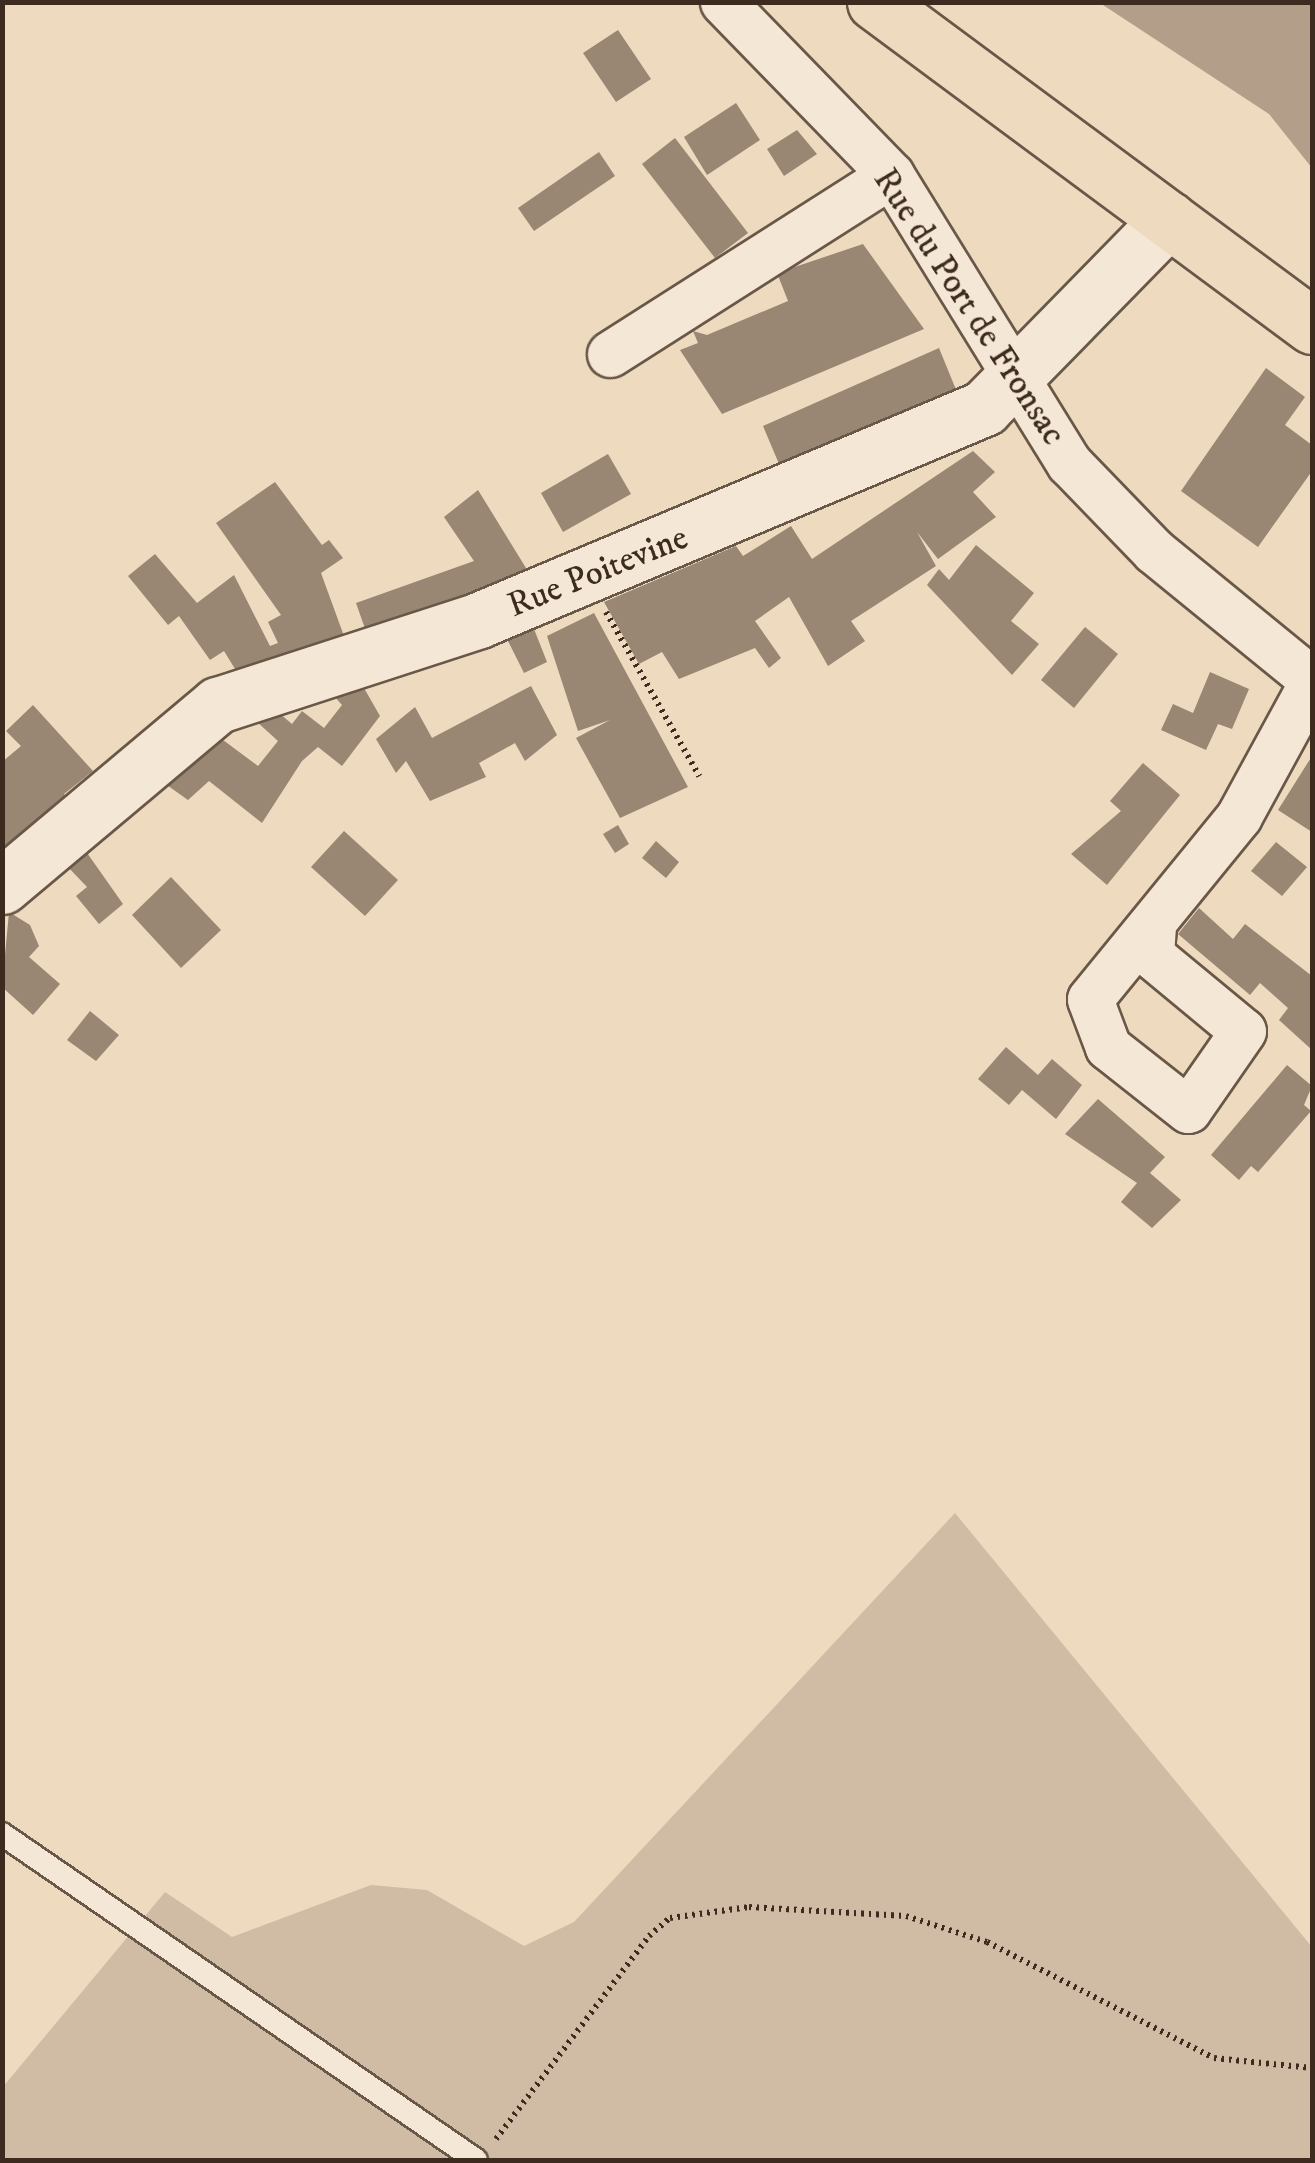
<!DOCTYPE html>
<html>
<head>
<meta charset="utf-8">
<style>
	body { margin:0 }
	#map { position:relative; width:1315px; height:2163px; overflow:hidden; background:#eedabf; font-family:"IM FELL DW Pica",serif }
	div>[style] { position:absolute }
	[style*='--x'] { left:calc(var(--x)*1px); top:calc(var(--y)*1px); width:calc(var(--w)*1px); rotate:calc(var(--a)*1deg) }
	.green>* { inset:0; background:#d0bca4 }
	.water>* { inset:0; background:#b29e89 }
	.building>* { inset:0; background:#998673 }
	.path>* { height:6px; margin-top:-3px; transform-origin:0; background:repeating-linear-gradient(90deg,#3d2b20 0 2.5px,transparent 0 7.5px) }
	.roads { filter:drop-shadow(2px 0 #695748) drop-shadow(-2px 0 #695748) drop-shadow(0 2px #695748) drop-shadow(0 -2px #695748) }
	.lane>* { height:22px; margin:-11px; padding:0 11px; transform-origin:11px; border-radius:11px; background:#f4e7d5 }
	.street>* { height:45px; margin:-22.5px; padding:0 22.5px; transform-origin:22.5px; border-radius:22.5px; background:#f4e7d5 }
	.secondary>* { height:55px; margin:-27.5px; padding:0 27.5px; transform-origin:27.5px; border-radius:27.5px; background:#f4e7d5 }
	.primary>* { height:55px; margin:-27.5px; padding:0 27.5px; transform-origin:27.5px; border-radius:27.5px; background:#eedabf }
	span { translate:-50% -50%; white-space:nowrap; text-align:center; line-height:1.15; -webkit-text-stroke:8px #f4e7d5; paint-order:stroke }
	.street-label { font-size:35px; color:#3d2b20 }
	.frame { position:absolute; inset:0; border:5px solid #3d2b20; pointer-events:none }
</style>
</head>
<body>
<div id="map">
	<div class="green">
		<div style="clip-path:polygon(955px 1513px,1312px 1947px,1312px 2160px,3px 2160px,2px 2088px,165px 1892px,232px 1937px,371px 1885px,427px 1890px,524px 1946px,574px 1922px)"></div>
	</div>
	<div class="water">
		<div style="clip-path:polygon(1100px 3px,1312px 3px,1312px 168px,1269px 114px)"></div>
	</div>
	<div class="building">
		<div style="clip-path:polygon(618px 30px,651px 79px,616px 102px,583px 53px)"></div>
		<div style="clip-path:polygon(736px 103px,760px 140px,707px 175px,684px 137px)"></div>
		<div style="clip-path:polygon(797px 130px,817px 154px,784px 176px,767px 149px)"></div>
		<div style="clip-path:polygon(675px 138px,748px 233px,715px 258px,642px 164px)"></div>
		<div style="clip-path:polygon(599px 152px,615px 176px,534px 231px,518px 208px)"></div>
		<div style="clip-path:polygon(863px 244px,924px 329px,722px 414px,680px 350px,698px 343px,693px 331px,707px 335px,788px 301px,777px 273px)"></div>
		<div style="clip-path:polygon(939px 348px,959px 397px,782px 471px,763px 426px)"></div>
		<div style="clip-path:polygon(1266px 368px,1305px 397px,1285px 425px,1312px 445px,1312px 471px,1258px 547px,1181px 491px)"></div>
		<div style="clip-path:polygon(973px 451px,995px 472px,973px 492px,996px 517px,938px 559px,917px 532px,936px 566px,851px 621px,865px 641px,828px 666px,789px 597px,755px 621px,781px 658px,769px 668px,755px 648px,679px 679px,662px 652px,639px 664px,604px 602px,736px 546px,743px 556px,791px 526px,812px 559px)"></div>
		<div style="clip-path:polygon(608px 454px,631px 494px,563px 532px,541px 493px)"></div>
		<div style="clip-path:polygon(275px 482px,322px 545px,329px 540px,343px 558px,321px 573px,348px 647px,240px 677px,224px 651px,210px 660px,179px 616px,168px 625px,128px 576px,155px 554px,197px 603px,234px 575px,270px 646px,278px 643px,268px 622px,281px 615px,216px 523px)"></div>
		<div style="clip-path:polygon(478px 490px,534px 581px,369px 640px,356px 603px,474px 561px,444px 517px)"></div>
		<div style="clip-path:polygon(976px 545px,1034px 593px,1011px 621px,1039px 644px,1012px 675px,927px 585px,939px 569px,949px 580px)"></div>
		<div style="clip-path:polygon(594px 613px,688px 787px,620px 818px,576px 738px,610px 720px,578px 731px,547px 636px)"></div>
		<div style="clip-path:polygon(1085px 627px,1118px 654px,1074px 708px,1041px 680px)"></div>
		<div style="clip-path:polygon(534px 629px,547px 662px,524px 673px,507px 639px)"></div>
		<div style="clip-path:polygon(1210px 672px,1249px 689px,1232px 729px,1218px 724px,1206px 750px,1161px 730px,1173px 704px,1193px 713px)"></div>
		<div style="clip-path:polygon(531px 686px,557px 735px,525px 761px,515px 743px,479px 763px,486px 777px,430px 801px,406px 761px,396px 773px,376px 739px,415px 707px,432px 738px)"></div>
		<div style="clip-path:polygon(364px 688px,380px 716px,342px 766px,318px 747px,302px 761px,262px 823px,209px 781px,188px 800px,164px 783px,219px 737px,258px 766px,278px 741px,256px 721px,279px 713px,292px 724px,302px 711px,324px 728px,342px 705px,335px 697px)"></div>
		<div style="clip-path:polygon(33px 705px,93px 771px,64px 794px,77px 809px,15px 860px,2px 844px,2px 762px,21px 746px,6px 731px)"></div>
		<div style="clip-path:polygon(1312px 756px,1312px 832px,1278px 810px)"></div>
		<div style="clip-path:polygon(1143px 763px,1180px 795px,1107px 885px,1071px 854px,1121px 811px,1110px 801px)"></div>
		<div style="clip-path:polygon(618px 825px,629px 844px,615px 853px,603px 834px)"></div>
		<div style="clip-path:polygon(344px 831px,398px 880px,365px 916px,311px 867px)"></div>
		<div style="clip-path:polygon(656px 841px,679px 862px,666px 878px,642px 858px)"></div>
		<div style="clip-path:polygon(1276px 842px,1307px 867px,1282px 896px,1251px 871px)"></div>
		<div style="clip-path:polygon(85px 850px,123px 904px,99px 924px,76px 896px,87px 887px,67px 866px)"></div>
		<div style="clip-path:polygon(171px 877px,221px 930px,181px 968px,132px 915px)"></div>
		<div style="clip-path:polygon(1199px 908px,1233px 939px,1245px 924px,1312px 976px,1312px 1050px,1279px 1020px,1288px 1008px,1260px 983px,1250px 995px,1178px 934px)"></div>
		<div style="clip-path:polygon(9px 912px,30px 925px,39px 946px,29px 957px,60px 984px,33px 1015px,2px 987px)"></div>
		<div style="clip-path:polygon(90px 1011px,119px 1035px,96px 1061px,67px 1040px)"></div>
		<div style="clip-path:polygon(1006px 1047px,1038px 1075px,1052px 1059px,1082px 1085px,1056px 1119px,1022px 1090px,1009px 1105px,978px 1079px)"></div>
		<div style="clip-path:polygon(1287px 1065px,1312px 1086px,1304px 1105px,1311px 1111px,1258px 1172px,1251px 1166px,1239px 1180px,1211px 1155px)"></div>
		<div style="clip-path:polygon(1098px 1099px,1165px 1157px,1150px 1173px,1181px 1200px,1152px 1228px,1121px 1202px,1137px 1183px,1065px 1134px)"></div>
	</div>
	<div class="path">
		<div style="--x:606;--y:612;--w:189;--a:60.4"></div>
		<div style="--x:496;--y:2139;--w:254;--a:-53"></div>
		<div style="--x:649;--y:1936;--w:28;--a:-41"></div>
		<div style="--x:670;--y:1918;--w:80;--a:-7.9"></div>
		<div style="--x:749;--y:1907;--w:157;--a:3.3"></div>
		<div style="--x:906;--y:1916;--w:85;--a:17.8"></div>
		<div style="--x:987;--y:1942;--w:255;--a:27.1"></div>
		<div style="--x:1214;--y:2058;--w:99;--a:5.8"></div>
	</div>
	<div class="roads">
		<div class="lane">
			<div style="--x:2;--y:1834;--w:575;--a:34.52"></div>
		</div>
		<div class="street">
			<div style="--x:723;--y:2;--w:241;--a:45.8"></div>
			<div style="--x:891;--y:175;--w:339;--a:58.3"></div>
			<div style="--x:1069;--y:463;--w:122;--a:46"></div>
			<div style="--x:1154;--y:551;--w:204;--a:39.2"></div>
			<div style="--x:610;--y:354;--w:333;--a:-32.5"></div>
			<div style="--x:1153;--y:926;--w:29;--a:94"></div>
			<div style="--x:1151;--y:955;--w:119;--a:39.6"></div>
			<div style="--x:1243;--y:1031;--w:96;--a:124.8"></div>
			<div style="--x:1188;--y:1110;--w:102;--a:-141.8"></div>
			<div style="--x:1108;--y:1047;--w:51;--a:-110.6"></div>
			<div style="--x:1090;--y:999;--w:236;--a:-50.8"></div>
			<div style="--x:1239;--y:816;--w:153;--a:-61.4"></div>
		</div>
		<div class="secondary">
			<div style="--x:2;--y:886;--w:282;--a:-40"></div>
			<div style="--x:218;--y:705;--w:274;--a:-18"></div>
			<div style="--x:479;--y:620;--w:548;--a:-22.77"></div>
			<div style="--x:984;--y:408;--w:264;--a:-45.6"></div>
		</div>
		<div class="primary">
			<div style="--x:875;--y:2;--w:544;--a:36.55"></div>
		</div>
	</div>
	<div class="street-label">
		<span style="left:969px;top:307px;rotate:57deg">Rue du Port de Fronsac</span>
		<span style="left:598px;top:572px;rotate:-22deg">Rue Poitevine</span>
	</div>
	<div class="frame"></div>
</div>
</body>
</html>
